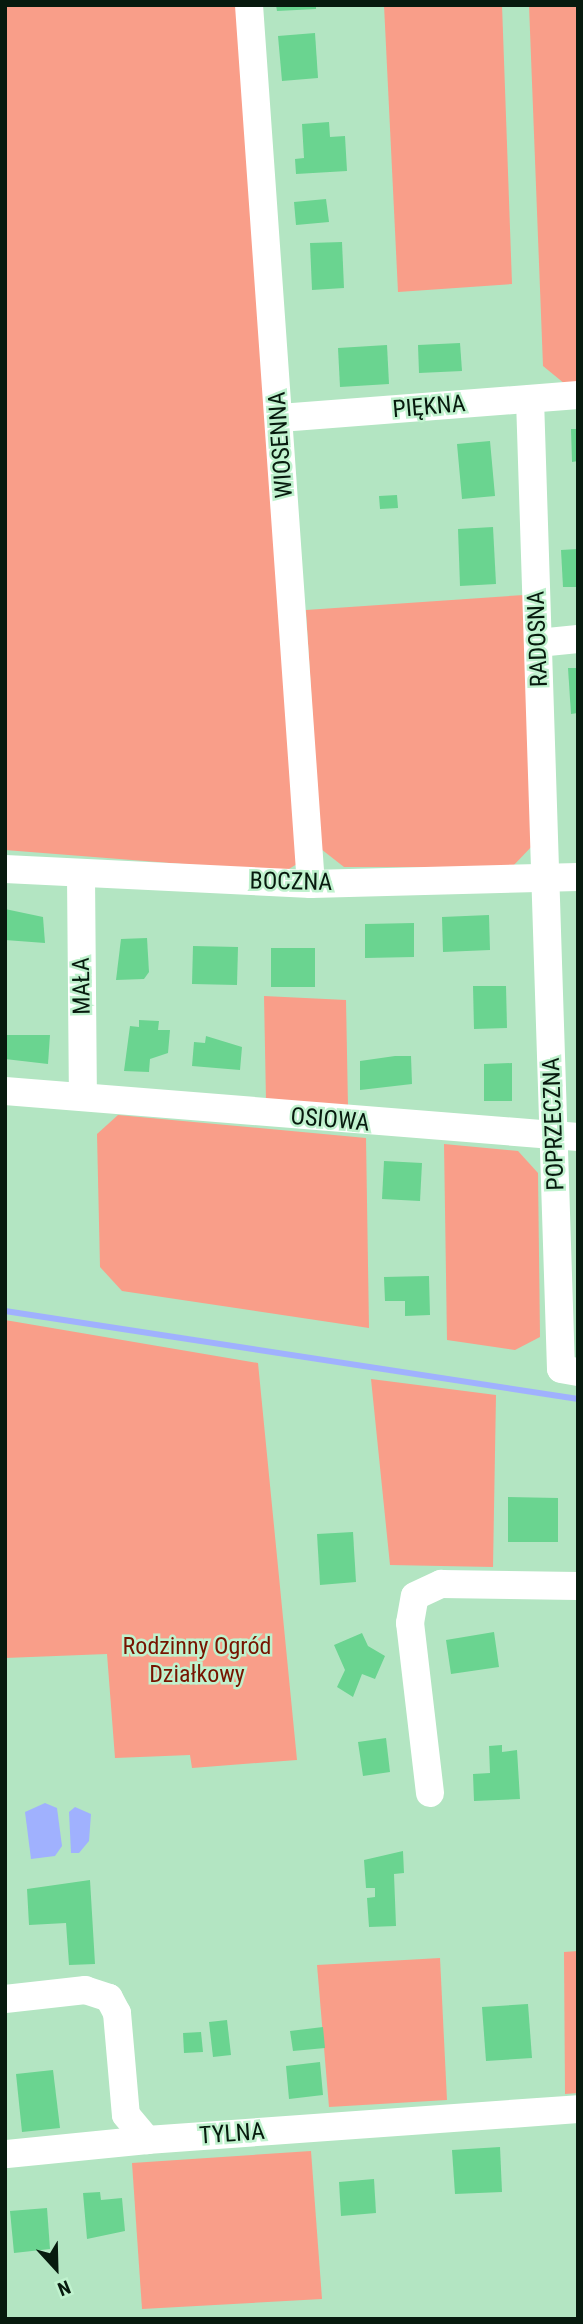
<!DOCTYPE html>
<html>
<head>
<meta charset="utf-8">
<style>
	body { margin:0 }
	#map { position:relative; width:583px; height:2324px; overflow:hidden; background:#b3e5c2; font-family:"Roboto Condensed",sans-serif }
	div>[style] { position:absolute }
	[style*='--x'] { left:calc(var(--x)*1px); top:calc(var(--y)*1px); width:calc(var(--w)*1px); rotate:calc(var(--a)*1deg) }
	.green>* { inset:0; background:#f99e89 }
	.water>* { inset:0; background:#a0b1fe }
	.stream>* { height:6px; margin:-3px; padding:0 3px; transform-origin:3px; border-radius:3px; background:#a0b1fe }
	.building>* { inset:0; background:#6ad490 }
	.minor>* { height:28px; margin:-14px; padding:0 14px; transform-origin:14px; border-radius:14px; background:#fff }
	span { translate:-50% -50%; white-space:nowrap; text-align:center; line-height:1.15; -webkit-text-stroke:5px #c0f2ce; paint-order:stroke }
	.street-label { font-size:24px; color:#071a0e }
	.park-label { font-size:24px; color:#761400 }
	.frame { position:absolute; inset:0; border:7px solid #071a0e; pointer-events:none }
	.north { position:absolute; left:21px; top:2233px; width:70px; height:70px; -webkit-text-stroke:5px #c0f2ce; paint-order:stroke; rotate:158deg; font-size:19px; font-weight:700; line-height:28px; text-align:center; color:#071a0e }
	.north::after { content:''; display:block; margin:auto; width:24px; height:32px; background:#071a0e; clip-path:polygon(50% 0,100% 100%,50% 72%,0 100%) }
</style>
</head>
<body>
<div id="map">
	<div class="green">
		<div style="clip-path:polygon(5px 5px,245px 5px,297px 864px,284px 872px,5px 850px)"></div>
		<div style="clip-path:polygon(384px 5px,502px 5px,512px 284px,398px 292px)"></div>
		<div style="clip-path:polygon(529px 5px,578px 5px,578px 383px,565px 384px,543px 366px)"></div>
		<div style="clip-path:polygon(524px 595px,535px 843px,512px 867px,344px 867px,321px 849px,306px 610px)"></div>
		<div style="clip-path:polygon(264px 996px,346px 1000px,348px 1107px,266px 1100px)"></div>
		<div style="clip-path:polygon(118px 1115px,366px 1138px,369px 1328px,122px 1291px,100px 1267px,97px 1134px)"></div>
		<div style="clip-path:polygon(444px 1144px,518px 1151px,538px 1173px,540px 1337px,515px 1350px,447px 1340px)"></div>
		<div style="clip-path:polygon(5px 1320px,258px 1363px,297px 1760px,192px 1768px,190px 1755px,115px 1758px,107px 1654px,5px 1658px)"></div>
		<div style="clip-path:polygon(371px 1379px,496px 1395px,493px 1567px,390px 1565px)"></div>
		<div style="clip-path:polygon(578px 1951px,578px 2093px,565px 2094px,564px 1952px)"></div>
		<div style="clip-path:polygon(440px 1958px,447px 2100px,329px 2107px,317px 1965px)"></div>
		<div style="clip-path:polygon(311px 2151px,322px 2299px,142px 2309px,132px 2163px)"></div>
	</div>
	<div class="water">
		<div style="clip-path:polygon(45px 1803px,57px 1808px,62px 1846px,55px 1856px,31px 1859px,25px 1812px)"></div>
		<div style="clip-path:polygon(75px 1807px,91px 1814px,89px 1841px,79px 1853px,71px 1853px,69px 1812px)"></div>
	</div>
	<div class="stream">
		<div style="--x:5;--y:1311;--w:580;--a:8.73"></div>
	</div>
	<div class="building">
		<div style="clip-path:polygon(276px 5px,316px 5px,316px 9px,277px 11px)"></div>
		<div style="clip-path:polygon(315px 33px,318px 78px,282px 81px,278px 36px)"></div>
		<div style="clip-path:polygon(329px 122px,330px 137px,345px 136px,347px 171px,296px 174px,295px 159px,304px 158px,302px 124px)"></div>
		<div style="clip-path:polygon(326px 199px,329px 222px,296px 225px,294px 202px)"></div>
		<div style="clip-path:polygon(342px 242px,344px 288px,312px 290px,310px 243px)"></div>
		<div style="clip-path:polygon(460px 343px,462px 371px,419px 373px,418px 345px)"></div>
		<div style="clip-path:polygon(387px 345px,389px 384px,340px 387px,338px 348px)"></div>
		<div style="clip-path:polygon(571px 429px,578px 429px,578px 461px,572px 462px)"></div>
		<div style="clip-path:polygon(490px 441px,495px 496px,462px 499px,457px 444px)"></div>
		<div style="clip-path:polygon(397px 495px,398px 508px,380px 509px,379px 496px)"></div>
		<div style="clip-path:polygon(493px 527px,496px 584px,460px 586px,458px 529px)"></div>
		<div style="clip-path:polygon(578px 549px,578px 587px,563px 587px,561px 550px)"></div>
		<div style="clip-path:polygon(568px 668px,578px 668px,578px 713px,571px 714px)"></div>
		<div style="clip-path:polygon(5px 909px,43px 917px,45px 943px,5px 940px)"></div>
		<div style="clip-path:polygon(489px 915px,490px 950px,443px 952px,442px 917px)"></div>
		<div style="clip-path:polygon(414px 923px,414px 957px,365px 958px,365px 924px)"></div>
		<div style="clip-path:polygon(147px 938px,149px 972px,144px 979px,116px 980px,121px 939px)"></div>
		<div style="clip-path:polygon(193px 946px,238px 947px,237px 985px,192px 984px)"></div>
		<div style="clip-path:polygon(271px 948px,315px 948px,315px 987px,271px 987px)"></div>
		<div style="clip-path:polygon(473px 986px,506px 986px,507px 1028px,474px 1029px)"></div>
		<div style="clip-path:polygon(139px 1020px,159px 1021px,158px 1030px,170px 1030px,168px 1053px,150px 1059px,149px 1072px,124px 1071px,130px 1026px,139px 1027px)"></div>
		<div style="clip-path:polygon(5px 1035px,50px 1035px,48px 1064px,5px 1059px)"></div>
		<div style="clip-path:polygon(206px 1036px,242px 1047px,240px 1070px,192px 1066px,194px 1042px,205px 1043px)"></div>
		<div style="clip-path:polygon(395px 1056px,411px 1056px,412px 1084px,360px 1090px,360px 1061px)"></div>
		<div style="clip-path:polygon(512px 1063px,512px 1101px,484px 1101px,484px 1064px)"></div>
		<div style="clip-path:polygon(384px 1161px,422px 1163px,420px 1201px,382px 1199px)"></div>
		<div style="clip-path:polygon(429px 1276px,430px 1315px,405px 1316px,405px 1301px,385px 1301px,384px 1277px)"></div>
		<div style="clip-path:polygon(508px 1497px,558px 1498px,558px 1542px,508px 1542px)"></div>
		<div style="clip-path:polygon(353px 1532px,356px 1582px,320px 1585px,317px 1534px)"></div>
		<div style="clip-path:polygon(494px 1632px,499px 1667px,451px 1674px,446px 1640px)"></div>
		<div style="clip-path:polygon(362px 1633px,368px 1646px,385px 1656px,375px 1679px,362px 1674px,353px 1697px,337px 1687px,345px 1670px,334px 1645px)"></div>
		<div style="clip-path:polygon(386px 1738px,390px 1772px,363px 1776px,358px 1742px)"></div>
		<div style="clip-path:polygon(502px 1745px,502px 1752px,517px 1750px,520px 1799px,474px 1801px,473px 1774px,490px 1773px,489px 1746px)"></div>
		<div style="clip-path:polygon(403px 1851px,404px 1873px,394px 1874px,396px 1926px,369px 1927px,367px 1898px,375px 1897px,375px 1888px,366px 1888px,364px 1860px)"></div>
		<div style="clip-path:polygon(90px 1880px,95px 1964px,69px 1965px,66px 1923px,29px 1925px,27px 1889px)"></div>
		<div style="clip-path:polygon(528px 2004px,532px 2058px,486px 2061px,482px 2007px)"></div>
		<div style="clip-path:polygon(227px 2020px,231px 2055px,213px 2057px,209px 2022px)"></div>
		<div style="clip-path:polygon(323px 2027px,325px 2048px,293px 2051px,290px 2031px)"></div>
		<div style="clip-path:polygon(201px 2032px,203px 2052px,184px 2053px,183px 2033px)"></div>
		<div style="clip-path:polygon(320px 2062px,323px 2095px,289px 2099px,286px 2066px)"></div>
		<div style="clip-path:polygon(53px 2070px,60px 2128px,22px 2132px,16px 2074px)"></div>
		<div style="clip-path:polygon(500px 2147px,502px 2192px,455px 2194px,452px 2150px)"></div>
		<div style="clip-path:polygon(374px 2179px,376px 2213px,341px 2216px,339px 2182px)"></div>
		<div style="clip-path:polygon(100px 2192px,101px 2200px,122px 2198px,125px 2231px,87px 2239px,83px 2193px)"></div>
		<div style="clip-path:polygon(47px 2208px,50px 2249px,14px 2253px,10px 2211px)"></div>
	</div>
	<div class="minor">
		<div style="--x:249;--y:5;--w:881;--a:85.97"></div>
		<div style="--x:530;--y:399;--w:970;--a:88.17"></div>
		<div style="--x:561;--y:1369;--w:17;--a:10"></div>
		<div style="--x:280;--y:418;--w:299;--a:-4.4"></div>
		<div style="--x:538;--y:643;--w:40;--a:-5.7"></div>
		<div style="--x:5;--y:869;--w:306;--a:2.8"></div>
		<div style="--x:311;--y:884;--w:267;--a:-1.5"></div>
		<div style="--x:81;--y:876;--w:221;--a:89.5"></div>
		<div style="--x:5;--y:1091;--w:575;--a:4.59"></div>
		<div style="--x:430;--y:1793;--w:171;--a:-96.7"></div>
		<div style="--x:410;--y:1623;--w:27;--a:-80"></div>
		<div style="--x:415;--y:1596;--w:29;--a:-25"></div>
		<div style="--x:441;--y:1584;--w:137;--a:0.8"></div>
		<div style="--x:5;--y:1999;--w:81;--a:-6.4"></div>
		<div style="--x:85;--y:1990;--w:25;--a:18"></div>
		<div style="--x:109;--y:1998;--w:17;--a:62"></div>
		<div style="--x:117;--y:2013;--w:102;--a:85"></div>
		<div style="--x:126;--y:2115;--w:33;--a:50"></div>
		<div style="--x:147;--y:2140;--w:432;--a:-4.1"></div>
		<div style="--x:7;--y:2154;--w:141;--a:-5.7"></div>
	</div>
	<div class="street-label">
		<span style="left:429px;top:407px;rotate:-5deg">PIĘKNA</span>
		<span style="left:281px;top:445px;rotate:-94deg">WIOSENNA</span>
		<span style="left:538px;top:639px;rotate:-92deg">RADOSNA</span>
		<span style="left:291px;top:882px;rotate:1deg">BOCZNA</span>
		<span style="left:82px;top:986px;rotate:-91deg">MAŁA</span>
		<span style="left:330px;top:1120px;rotate:5deg">OSIOWA</span>
		<span style="left:554px;top:1124px;rotate:-92deg">POPRZECZNA</span>
		<span style="left:232px;top:2134px;rotate:-4deg">TYLNA</span>
	</div>
	<div class="park-label">
		<span style="left:197px;top:1661px">Rodzinny Ogród<br>Działkowy</span>
	</div>
	<div class="frame"></div>
	<div class="north">N</div>
</div>
</body>
</html>
